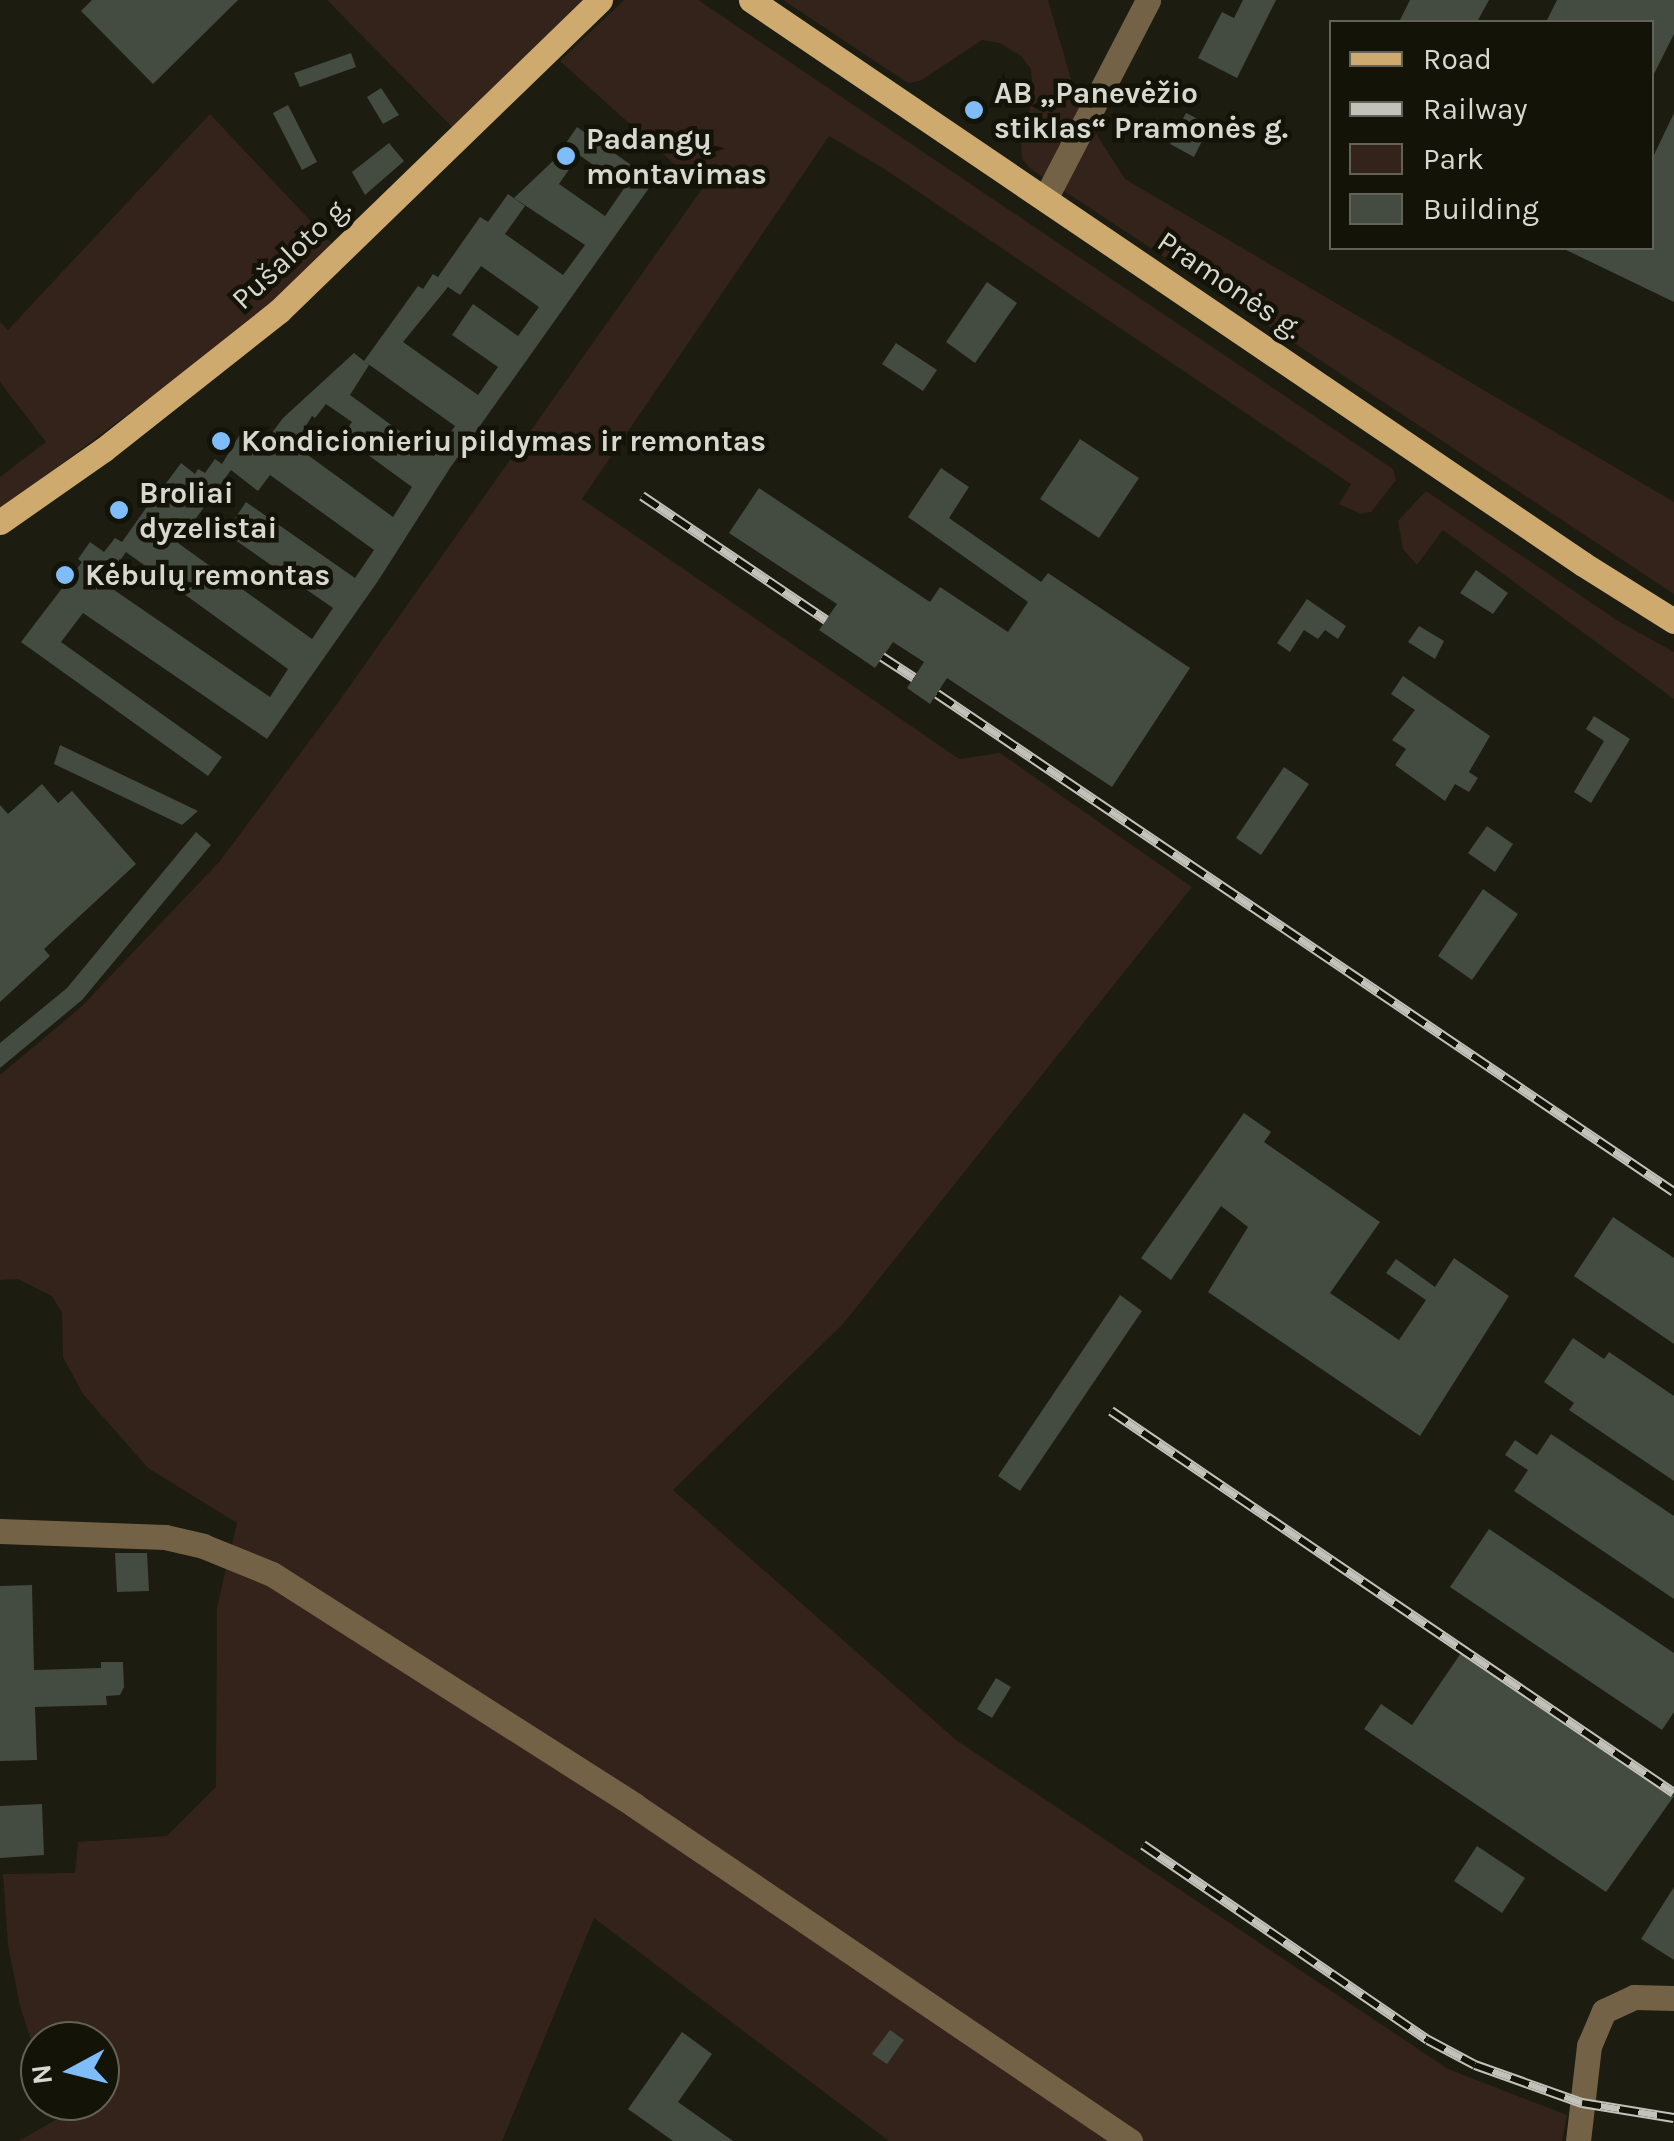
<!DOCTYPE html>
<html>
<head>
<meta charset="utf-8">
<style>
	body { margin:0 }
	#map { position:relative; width:1674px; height:2141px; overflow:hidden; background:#1c1c10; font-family:Karla,sans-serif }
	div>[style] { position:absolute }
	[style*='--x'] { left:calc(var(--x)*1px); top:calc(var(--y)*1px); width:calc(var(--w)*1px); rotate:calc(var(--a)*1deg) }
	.green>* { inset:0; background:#34231a }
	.building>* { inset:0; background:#444b40 }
	.minor>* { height:25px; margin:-12.5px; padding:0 12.5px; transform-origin:12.5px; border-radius:12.5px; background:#736246 }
	.major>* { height:25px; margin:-12.5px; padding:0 12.5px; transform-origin:12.5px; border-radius:12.5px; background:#ceaa6f }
	.rail>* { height:10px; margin-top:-5px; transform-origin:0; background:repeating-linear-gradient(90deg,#131308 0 19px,#c2c2ba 0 38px); box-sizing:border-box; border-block:2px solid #c2c2ba }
	.dots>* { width:28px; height:28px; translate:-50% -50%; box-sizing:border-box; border:5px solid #131308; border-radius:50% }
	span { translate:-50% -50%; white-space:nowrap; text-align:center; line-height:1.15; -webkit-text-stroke:9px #131308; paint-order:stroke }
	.poi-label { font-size:30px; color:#d8d8d1; font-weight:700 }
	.left { translate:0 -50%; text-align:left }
	.street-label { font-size:30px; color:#d8d8d1 }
	.legend { position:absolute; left:1329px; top:20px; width:325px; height:230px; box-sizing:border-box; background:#131308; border:2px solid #626258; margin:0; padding:12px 18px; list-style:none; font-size:30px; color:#d8d8d1 }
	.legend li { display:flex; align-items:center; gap:20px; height:50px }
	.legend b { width:50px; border:2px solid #626258 }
	.north { position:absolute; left:20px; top:2021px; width:100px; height:100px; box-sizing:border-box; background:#131308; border:2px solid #626258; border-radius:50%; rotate:263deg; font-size:28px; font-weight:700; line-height:40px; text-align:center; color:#d8d8d1 }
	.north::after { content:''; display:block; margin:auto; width:35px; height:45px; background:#7ebdf9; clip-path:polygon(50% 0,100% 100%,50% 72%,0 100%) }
</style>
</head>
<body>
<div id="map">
	<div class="green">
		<div style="clip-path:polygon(327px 0,588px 0,457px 132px)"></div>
		<div style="clip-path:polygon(624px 0,698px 0,1393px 469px,1396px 480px,1371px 512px,1361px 514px,1339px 504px,1351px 484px,886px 170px,829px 136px,582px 499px,959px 759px,1000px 753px,1192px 887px,843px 1324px,673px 1490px,956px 1740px,1448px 2069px,1567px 2115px,1562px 2141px,889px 2141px,594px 1918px,502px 2141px,19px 2141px,57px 2119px,51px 2101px,100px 2101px,100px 2041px,40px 2041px,40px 2067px,20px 2006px,8px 1945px,3px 1874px,75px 1873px,78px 1842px,167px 1836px,216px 1787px,217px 1607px,237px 1523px,148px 1468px,83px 1394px,63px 1357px,62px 1313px,52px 1296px,18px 1279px,0 1280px,0 1075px,81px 1007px,220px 861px,337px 704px,702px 189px,560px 61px)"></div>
		<div style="clip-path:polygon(783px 0,1048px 0,1079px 107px,1125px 179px,1674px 502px,1674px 594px,1031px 169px,1022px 159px,1021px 141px,1033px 97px,1031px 69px,1021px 56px,1000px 43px,982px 40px,920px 81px,908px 83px)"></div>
		<div style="clip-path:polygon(210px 114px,335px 247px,247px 325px,0 510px,0 477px,46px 442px,0 382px,0 322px,8px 330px)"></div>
		<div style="clip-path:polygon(1426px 491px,1618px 621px,1674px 652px,1674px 699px,1443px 530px,1417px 565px,1403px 549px,1398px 521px)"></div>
	</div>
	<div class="building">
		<div style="clip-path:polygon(92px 0,238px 0,153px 84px,81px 11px)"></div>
		<div style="clip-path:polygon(1243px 0,1276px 0,1237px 78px,1198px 58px,1222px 12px,1234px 18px)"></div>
		<div style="clip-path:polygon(1410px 0,1489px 0,1477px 22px,1399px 22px)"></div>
		<div style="clip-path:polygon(1557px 0,1674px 0,1674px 34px,1652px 78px,1652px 22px,1546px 22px)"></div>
		<div style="clip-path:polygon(351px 53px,356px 67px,300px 87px,294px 73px)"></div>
		<div style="clip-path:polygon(381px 88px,399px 115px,383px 124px,367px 97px)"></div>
		<div style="clip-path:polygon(288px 105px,317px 162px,302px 170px,273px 113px)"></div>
		<div style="clip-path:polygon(1186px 113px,1210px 125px,1194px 157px,1170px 144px)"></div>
		<div style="clip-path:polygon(1674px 113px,1674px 302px,1562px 248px,1652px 248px,1652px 159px)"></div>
		<div style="clip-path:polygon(evenodd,577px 127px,654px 181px,450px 468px,378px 581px,267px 739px,83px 613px,61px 642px,222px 757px,208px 776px,21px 642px,82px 562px,78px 559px,90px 542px,104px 552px,115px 538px,122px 542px,151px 501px,145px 496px,157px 481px,164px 486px,181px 463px,195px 474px,198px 469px,205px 473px,215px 459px,222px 464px,242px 431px,263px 445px,283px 418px,354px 353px,369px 365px,350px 395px,434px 456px,455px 426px,364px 361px,418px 286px,423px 289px,433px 274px,438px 277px,480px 217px,488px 222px,508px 194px,525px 206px,505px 234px,563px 275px,585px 245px,514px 198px,555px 159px,577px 127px,579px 155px,625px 187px,605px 216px,559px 184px,579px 155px,577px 127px,481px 266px,539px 307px,518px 336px,473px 304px,452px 335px,498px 367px,478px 395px,403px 342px,448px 287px,460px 295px,481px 266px,577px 127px,326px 404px,352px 422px,342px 436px,412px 487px,393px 517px,294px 445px,312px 416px,315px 418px,326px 404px,577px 127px,231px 470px,258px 491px,270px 475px,374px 550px,355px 578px,246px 502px,225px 533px,333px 608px,312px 639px,178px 543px,231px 470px,577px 127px,126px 552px,288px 669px,270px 697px,104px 583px,126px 552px)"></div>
		<div style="clip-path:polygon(389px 143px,404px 161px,365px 195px,352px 172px)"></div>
		<div style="clip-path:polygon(987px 282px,1017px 303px,975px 363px,946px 342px)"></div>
		<div style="clip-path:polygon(896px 343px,937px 370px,923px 391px,882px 364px)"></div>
		<div style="clip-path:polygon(1080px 439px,1139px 478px,1099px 538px,1040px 499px)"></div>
		<div style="clip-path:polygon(941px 468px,969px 487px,949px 518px,1041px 582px,1048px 573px,1190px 668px,1112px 787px,947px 678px,930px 704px,907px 688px,924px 662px,893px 642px,875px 668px,819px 630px,837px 604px,729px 533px,759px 488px,930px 602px,940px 587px,1008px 632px,1028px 602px,908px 517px)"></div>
		<div style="clip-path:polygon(1476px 570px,1508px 593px,1493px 614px,1460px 593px)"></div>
		<div style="clip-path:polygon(1307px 599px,1346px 626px,1338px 639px,1325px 630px,1318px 639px,1304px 630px,1290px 652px,1277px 643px)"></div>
		<div style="clip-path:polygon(1419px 626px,1444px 641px,1435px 659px,1408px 642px)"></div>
		<div style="clip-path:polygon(1403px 676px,1490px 736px,1469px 772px,1478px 778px,1469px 792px,1455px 784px,1445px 801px,1395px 765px,1406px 749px,1392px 740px,1415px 710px,1391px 694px)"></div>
		<div style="clip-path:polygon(1594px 716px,1630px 739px,1591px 803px,1574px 792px,1604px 741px,1586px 729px)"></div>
		<div style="clip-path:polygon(60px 745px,198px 811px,182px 825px,54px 764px)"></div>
		<div style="clip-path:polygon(1284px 767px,1309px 784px,1261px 855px,1236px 838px)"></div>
		<div style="clip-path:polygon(42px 784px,58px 803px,72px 791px,136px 864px,44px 949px,50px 956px,0 1002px,0 805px,8px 814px)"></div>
		<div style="clip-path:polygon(1487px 826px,1513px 844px,1495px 872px,1468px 853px)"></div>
		<div style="clip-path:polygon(196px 832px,211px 845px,82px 1000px,0 1068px,0 1043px,67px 988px)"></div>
		<div style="clip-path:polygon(1483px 889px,1518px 914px,1472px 980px,1438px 956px)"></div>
		<div style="clip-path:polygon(1244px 1113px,1271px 1132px,1264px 1142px,1380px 1222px,1330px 1293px,1399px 1340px,1426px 1300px,1386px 1273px,1396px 1259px,1435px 1287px,1454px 1258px,1509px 1296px,1420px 1436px,1208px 1292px,1248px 1227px,1221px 1206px,1171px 1280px,1141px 1258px)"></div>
		<div style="clip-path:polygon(1613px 1217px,1674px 1258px,1674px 1344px,1574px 1276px)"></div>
		<div style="clip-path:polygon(1120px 1295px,1142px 1311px,1020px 1491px,998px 1476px)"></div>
		<div style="clip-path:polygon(1573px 1338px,1604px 1359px,1609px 1352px,1674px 1396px,1674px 1481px,1569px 1410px,1574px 1403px,1544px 1382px)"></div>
		<div style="clip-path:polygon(1551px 1434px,1674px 1516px,1674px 1599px,1514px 1491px,1528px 1470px,1505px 1455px,1515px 1440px,1537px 1455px)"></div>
		<div style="clip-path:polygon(1489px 1529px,1674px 1653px,1674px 1712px,1662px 1730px,1450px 1587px)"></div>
		<div style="clip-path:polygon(115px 1553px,147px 1553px,149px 1591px,117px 1592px)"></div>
		<div style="clip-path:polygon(32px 1585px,34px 1670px,101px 1668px,101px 1662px,123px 1662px,124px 1687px,120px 1695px,106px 1696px,107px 1705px,35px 1707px,37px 1760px,0 1761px,0 1586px)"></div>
		<div style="clip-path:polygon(1461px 1653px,1674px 1796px,1606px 1892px,1364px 1729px,1381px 1704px,1412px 1725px)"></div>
		<div style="clip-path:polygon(996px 1678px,1011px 1687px,992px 1718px,977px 1709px)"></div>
		<div style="clip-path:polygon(42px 1804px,44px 1855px,0 1858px,0 1806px)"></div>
		<div style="clip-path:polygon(1477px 1846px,1525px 1878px,1502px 1913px,1454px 1881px)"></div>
		<div style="clip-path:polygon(1674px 1887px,1674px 1960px,1641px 1939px)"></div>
		<div style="clip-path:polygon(890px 2030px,904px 2040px,887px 2064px,872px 2054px)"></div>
		<div style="clip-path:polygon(682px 2032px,712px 2054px,678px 2102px,733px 2141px,673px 2141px,628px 2109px)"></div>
	</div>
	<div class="minor">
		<div style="--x:1045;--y:199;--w:224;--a:-62.6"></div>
		<div style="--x:0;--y:1531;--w:165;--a:2.1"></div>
		<div style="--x:165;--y:1537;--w:39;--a:13"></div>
		<div style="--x:203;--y:1546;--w:74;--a:22.1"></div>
		<div style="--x:272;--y:1574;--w:429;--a:32.5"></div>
		<div style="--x:634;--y:1805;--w:599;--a:34.11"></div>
		<div style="--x:1578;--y:2141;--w:96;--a:-83.4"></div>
		<div style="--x:1589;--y:2046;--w:38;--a:-67"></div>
		<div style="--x:1604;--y:2011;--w:33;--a:-25"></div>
		<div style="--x:1634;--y:1997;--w:40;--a:1.4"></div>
	</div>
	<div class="major">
		<div style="--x:751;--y:0;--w:1005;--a:34.13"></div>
		<div style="--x:1583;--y:564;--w:107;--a:32.1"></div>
		<div style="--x:0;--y:522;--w:126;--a:-35"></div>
		<div style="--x:103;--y:450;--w:224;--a:-38.3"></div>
		<div style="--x:279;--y:311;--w:447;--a:-44.1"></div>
	</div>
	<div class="rail">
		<div style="--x:642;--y:496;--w:222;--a:34"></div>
		<div style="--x:882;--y:657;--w:38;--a:33"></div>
		<div style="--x:937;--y:694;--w:889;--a:34.05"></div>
		<div style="--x:1111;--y:1411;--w:680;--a:34.16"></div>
		<div style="--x:1143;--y:1845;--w:345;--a:34.4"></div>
		<div style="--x:1428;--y:2040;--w:53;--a:28"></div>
		<div style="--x:1475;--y:2065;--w:114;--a:19.6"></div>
		<div style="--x:1582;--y:2103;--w:93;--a:9.3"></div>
	</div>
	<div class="dots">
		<div style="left:974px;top:110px;background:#7ebdf9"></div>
		<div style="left:566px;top:156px;background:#7ebdf9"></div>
		<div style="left:221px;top:441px;background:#7ebdf9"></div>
		<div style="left:119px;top:510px;background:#7ebdf9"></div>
		<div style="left:65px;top:575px;background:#7ebdf9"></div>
	</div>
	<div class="poi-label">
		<span class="left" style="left:994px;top:110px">AB „Panevėžio<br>stiklas“ Pramonės g.</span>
		<span class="left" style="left:586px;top:156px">Padangų<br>montavimas</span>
		<span class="left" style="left:241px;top:441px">Kondicionieriu pildymas ir remontas</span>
		<span class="left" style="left:139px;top:510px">Broliai<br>dyzelistai</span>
		<span class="left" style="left:85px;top:575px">Kėbulų remontas</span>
	</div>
	<div class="street-label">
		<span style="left:291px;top:253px;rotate:-43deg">Pušaloto g.</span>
		<span style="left:1230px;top:285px;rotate:34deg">Pramonės g.</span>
	</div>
	<ul class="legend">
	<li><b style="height:12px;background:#ceaa6f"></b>Road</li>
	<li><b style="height:12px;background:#c2c2ba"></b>Railway</li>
	<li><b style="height:28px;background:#34231a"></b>Park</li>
	<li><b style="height:28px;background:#444b40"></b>Building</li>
	</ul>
	<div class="north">N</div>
</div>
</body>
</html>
